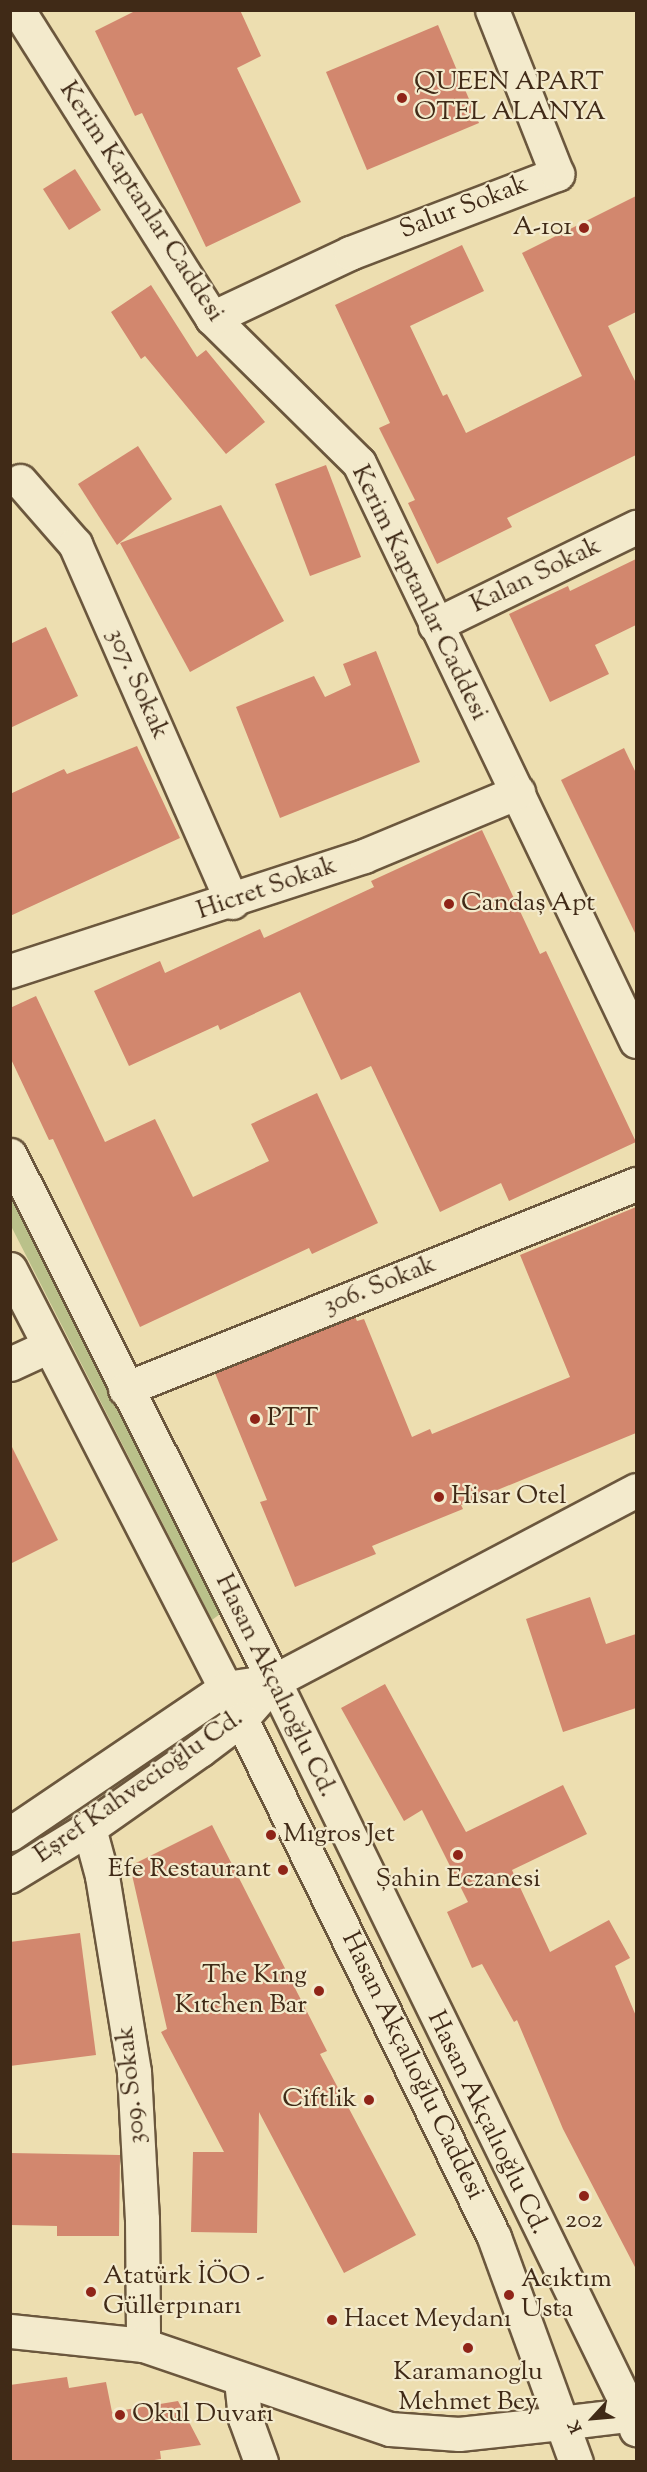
<!DOCTYPE html>
<html>
<head>
<meta charset="utf-8">
<style>
	body { margin:0 }
	#map { position:relative; width:647px; height:2472px; overflow:hidden; background:#eddeb0; font-family:"Sorts Mill Goudy",serif }
	div>[style] { position:absolute }
	[style*='--x'] { left:calc(var(--x)*1px); top:calc(var(--y)*1px); width:calc(var(--w)*1px); rotate:calc(var(--a)*1deg) }
	.green>* { inset:0; background:#bac18a }
	.building>* { inset:0; background:#d2876e }
	.roads { filter:drop-shadow(2px 0 #6b573d) drop-shadow(-2px 0 #6b573d) drop-shadow(0 2px #6b573d) drop-shadow(0 -2px #6b573d) }
	.minor>* { height:33px; margin:-16.5px; padding:0 16.5px; transform-origin:16.5px; border-radius:16.5px; background:#f3eacc }
	.tertiary>* { height:33px; margin:-16.5px; padding:0 16.5px; transform-origin:16.5px; border-radius:16.5px; background:#f3eacc }
	.secondary>* { height:33px; margin:-16.5px; padding:0 16.5px; transform-origin:16.5px; border-radius:16.5px; background:#f3eacc }
	.dots>* { width:16px; height:16px; translate:-50% -50%; box-sizing:border-box; border:3px solid #f3eacc; border-radius:50% }
	span { translate:-50% -50%; white-space:nowrap; text-align:center; line-height:1.15; -webkit-text-stroke:4.5px #f3eacc; paint-order:stroke }
	.poi-label { font-size:26px; color:#402a17 }
	.left { translate:0 -50%; text-align:left }
	.right { translate:-100% -50%; text-align:right }
	.street-label { font-size:26px; color:#402a17 }
	.frame { position:absolute; inset:0; border:12px solid #402a17; pointer-events:none }
	.north { position:absolute; left:563px; top:2388px; width:60px; height:60px; -webkit-text-stroke:4px #f3eacc; paint-order:stroke; rotate:244deg; font-size:16px; font-weight:700; line-height:24px; text-align:center; color:#402a17 }
	.north::after { content:''; display:block; margin:auto; width:21px; height:27px; background:#402a17; clip-path:polygon(50% 0,100% 100%,50% 72%,0 100%) }
</style>
</head>
<body>
<div id="map">
	<div class="green">
		<div style="clip-path:polygon(10px 1188px,224px 1611px,212px 1620px,11px 1226px)"></div>
	</div>
	<div class="building">
		<div style="clip-path:polygon(137px 10px,240px 10px,261px 56px,237px 68px,301px 202px,206px 247px,142px 113px,135px 116px,95px 31px)"></div>
		<div style="clip-path:polygon(438px 25px,479px 123px,367px 170px,326px 72px)"></div>
		<div style="clip-path:polygon(75px 169px,101px 210px,69px 230px,43px 189px)"></div>
		<div style="clip-path:polygon(636px 196px,636px 312px,608px 326px,636px 383px,636px 455px,507px 518px,512px 527px,437px 564px,408px 503px,415px 500px,379px 428px,390px 423px,335px 305px,462px 245px,484px 291px,410px 326px,443px 396px,447px 394px,466px 433px,582px 376px,522px 253px)"></div>
		<div style="clip-path:polygon(151px 285px,197px 357px,206px 350px,265px 422px,226px 454px,145px 356px,141px 359px,111px 312px)"></div>
		<div style="clip-path:polygon(138px 446px,172px 499px,117px 545px,78px 484px)"></div>
		<div style="clip-path:polygon(326px 465px,361px 557px,310px 576px,275px 484px)"></div>
		<div style="clip-path:polygon(221px 505px,284px 621px,190px 672px,120px 543px)"></div>
		<div style="clip-path:polygon(636px 559px,636px 625px,595px 645px,609px 674px,550px 702px,509px 614px,568px 586px,570px 591px)"></div>
		<div style="clip-path:polygon(46px 627px,78px 696px,10px 728px,10px 644px)"></div>
		<div style="clip-path:polygon(376px 651px,420px 762px,280px 818px,236px 707px,314px 676px,325px 697px,351px 685px,343px 664px)"></div>
		<div style="clip-path:polygon(137px 746px,180px 838px,10px 916px,10px 794px,64px 769px,67px 774px)"></div>
		<div style="clip-path:polygon(624px 748px,636px 773px,636px 935px,561px 780px)"></div>
		<div style="clip-path:polygon(482px 830px,540px 954px,546px 951px,636px 1142px,509px 1201px,501px 1183px,440px 1212px,371px 1066px,341px 1080px,300px 992px,220px 1030px,218px 1025px,129px 1066px,94px 991px,160px 961px,165px 973px,260px 929px,264px 938px,374px 887px,371px 881px)"></div>
		<div style="clip-path:polygon(36px 996px,105px 1142px,155px 1119px,193px 1197px,269px 1161px,251px 1124px,317px 1093px,378px 1223px,312px 1254px,309px 1248px,140px 1327px,53px 1139px,49px 1140px,10px 1057px,10px 1008px)"></div>
		<div style="clip-path:polygon(636px 1207px,636px 1433px,461px 1505px,463px 1509px,372px 1546px,376px 1554px,295px 1587px,260px 1502px,267px 1500px,215px 1373px,355px 1317px,357px 1321px,364px 1319px,412px 1437px,430px 1429px,432px 1434px,570px 1377px,520px 1255px)"></div>
		<div style="clip-path:polygon(10px 1443px,58px 1540px,10px 1564px)"></div>
		<div style="clip-path:polygon(590px 1597px,606px 1644px,636px 1634px,636px 1708px,563px 1732px,526px 1619px)"></div>
		<div style="clip-path:polygon(385px 1684px,466px 1832px,563px 1785px,587px 1834px,512px 1870px,550px 1952px,609px 1920px,630px 1958px,615px 1966px,636px 2016px,636px 2269px,563px 2129px,517px 2020px,514px 2022px,482px 1964px,472px 1968px,447px 1912px,468px 1902px,422px 1810px,404px 1821px,341px 1708px)"></div>
		<div style="clip-path:polygon(212px 1825px,327px 2051px,320px 2054px,416px 2235px,344px 2273px,259px 2112px,257px 2233px,191px 2232px,193px 2152px,224px 2152px,161px 2032px,167px 2029px,130px 1866px)"></div>
		<div style="clip-path:polygon(80px 1933px,96px 2055px,10px 2066px,10px 1942px)"></div>
		<div style="clip-path:polygon(10px 2153px,120px 2155px,119px 2236px,57px 2236px,57px 2226px,10px 2225px)"></div>
		<div style="clip-path:polygon(67px 2377px,69px 2388px,106px 2382px,112px 2412px,178px 2401px,201px 2445px,160px 2451px,161px 2459px,141px 2462px,10px 2462px,10px 2385px)"></div>
	</div>
	<div class="roads">
		<div class="minor">
			<div style="--x:18;--y:10;--w:364;--a:57.8"></div>
			<div style="--x:212;--y:318;--w:206;--a:44.6"></div>
			<div style="--x:359;--y:463;--w:641;--a:64.39"></div>
			<div style="--x:212;--y:318;--w:153;--a:-25.2"></div>
			<div style="--x:350;--y:253;--w:222;--a:-20.9"></div>
			<div style="--x:557;--y:174;--w:176;--a:-111.6"></div>
			<div style="--x:20;--y:481;--w:84;--a:48.9"></div>
			<div style="--x:75;--y:544;--w:391;--a:66.3"></div>
			<div style="--x:435;--y:625;--w:224;--a:-26"></div>
			<div style="--x:10;--y:971;--w:372;--a:-18"></div>
			<div style="--x:364;--y:856;--w:167;--a:-22.6"></div>
			<div style="--x:10;--y:1155;--w:589;--a:63.35"></div>
			<div style="--x:274;--y:1681;--w:814;--a:64"></div>
			<div style="--x:10;--y:1269;--w:499;--a:62.8"></div>
			<div style="--x:10;--y:1364;--w:43;--a:-24.8"></div>
			<div style="--x:125;--y:1389;--w:551;--a:-21.86"></div>
			<div style="--x:89;--y:1828;--w:50;--a:74.8"></div>
			<div style="--x:102;--y:1876;--w:199;--a:80.7"></div>
			<div style="--x:134;--y:2072;--w:147;--a:86.9"></div>
			<div style="--x:142;--y:2219;--w:126;--a:89.5"></div>
			<div style="--x:241;--y:2380;--w:38;--a:84"></div>
			<div style="--x:245;--y:2418;--w:47;--a:70"></div>
			<div style="--x:560;--y:2423;--w:77;--a:-6.8"></div>
		</div>
		<div class="tertiary">
			<div style="--x:10;--y:1834;--w:261;--a:-34.1"></div>
			<div style="--x:226;--y:1688;--w:49;--a:-8.3"></div>
			<div style="--x:274;--y:1681;--w:409;--a:-27.8"></div>
			<div style="--x:10;--y:1876;--w:92;--a:-31.3"></div>
			<div style="--x:89;--y:1828;--w:136;--a:-35.1"></div>
			<div style="--x:200;--y:1750;--w:51;--a:-37.1"></div>
			<div style="--x:241;--y:1719;--w:28;--a:-49"></div>
			<div style="--x:10;--y:2331;--w:134;--a:6"></div>
			<div style="--x:143;--y:2345;--w:261;--a:18.8"></div>
			<div style="--x:390;--y:2429;--w:69;--a:4.1"></div>
			<div style="--x:459;--y:2434;--w:102;--a:-6.2"></div>
		</div>
		<div class="secondary">
			<div style="--x:241;--y:1719;--w:576;--a:63.97"></div>
			<div style="--x:494;--y:2237;--w:239;--a:70"></div>
			<div style="--x:631;--y:2413;--w:17;--a:73"></div>
		</div>
	</div>
	<div class="dots">
		<div style="left:402px;top:98px;background:#8f2418"></div>
		<div style="left:584px;top:228px;background:#8f2418"></div>
		<div style="left:449px;top:904px;background:#8f2418"></div>
		<div style="left:255px;top:1419px;background:#8f2418"></div>
		<div style="left:439px;top:1497px;background:#8f2418"></div>
		<div style="left:271px;top:1835px;background:#8f2418"></div>
		<div style="left:458px;top:1855px;background:#8f2418"></div>
		<div style="left:283px;top:1870px;background:#8f2418"></div>
		<div style="left:319px;top:1991px;background:#8f2418"></div>
		<div style="left:369px;top:2100px;background:#8f2418"></div>
		<div style="left:584px;top:2196px;background:#8f2418"></div>
		<div style="left:91px;top:2292px;background:#8f2418"></div>
		<div style="left:509px;top:2295px;background:#8f2418"></div>
		<div style="left:332px;top:2320px;background:#8f2418"></div>
		<div style="left:468px;top:2348px;background:#8f2418"></div>
		<div style="left:120px;top:2415px;background:#8f2418"></div>
	</div>
	<div class="poi-label">
		<span class="left" style="left:414px;top:98px">QUEEN APART<br>OTEL ALANYA</span>
		<span class="right" style="left:572px;top:228px">A-101</span>
		<span class="left" style="left:461px;top:904px">Candaş Apt</span>
		<span class="left" style="left:267px;top:1419px">PTT</span>
		<span class="left" style="left:451px;top:1497px">Hisar Otel</span>
		<span class="left" style="left:283px;top:1835px">Mıgros Jet</span>
		<span class="right" style="left:271px;top:1870px">Efe Restaurant</span>
		<span style="left:458px;top:1880px">Şahin Eczanesi</span>
		<span class="right" style="left:307px;top:1991px">The Kıng<br>Kıtchen Bar</span>
		<span class="right" style="left:357px;top:2100px">Ciftlik</span>
		<span style="left:584px;top:2221px">202</span>
		<span class="left" style="left:103px;top:2292px">Atatürk İÖO -<br>Güllerpınarı</span>
		<span class="left" style="left:521px;top:2295px">Acıktım<br>Usta</span>
		<span class="left" style="left:344px;top:2320px">Hacet Meydanı</span>
		<span style="left:468px;top:2388px">Karamanoglu<br>Mehmet Bey</span>
		<span class="left" style="left:132px;top:2415px">Okul Duvarı</span>
	</div>
	<div class="street-label">
		<span style="left:141px;top:202px;rotate:57deg">Kerim Kaptanlar Caddesi</span>
		<span style="left:464px;top:208px;rotate:-21deg">Salur Sokak</span>
		<span style="left:536px;top:576px;rotate:-26deg">Kalan Sokak</span>
		<span style="left:419px;top:593px;rotate:64deg">Kerim Kaptanlar Caddesi</span>
		<span style="left:137px;top:684px;rotate:66deg">307. Sokak</span>
		<span style="left:267px;top:889px;rotate:-19deg">Hicret Sokak</span>
		<span style="left:380px;top:1286px;rotate:-22deg">306. Sokak</span>
		<span style="left:275px;top:1686px;rotate:64deg">Hasan Akçalıoğlu Cd.</span>
		<span style="left:139px;top:1787px;rotate:-35deg">Eşref Kahvecioğlu Cd.</span>
		<span style="left:412px;top:2066px;rotate:64deg">Hasan Akçalıoğlu Caddesi</span>
		<span style="left:132px;top:2085px;rotate:-96deg">309. Sokak</span>
		<span style="left:487px;top:2123px;rotate:64deg">Hasan Akçalıoğlu Cd.</span>
	</div>
	<div class="frame"></div>
	<div class="north">K</div>
</div>
</body>
</html>
